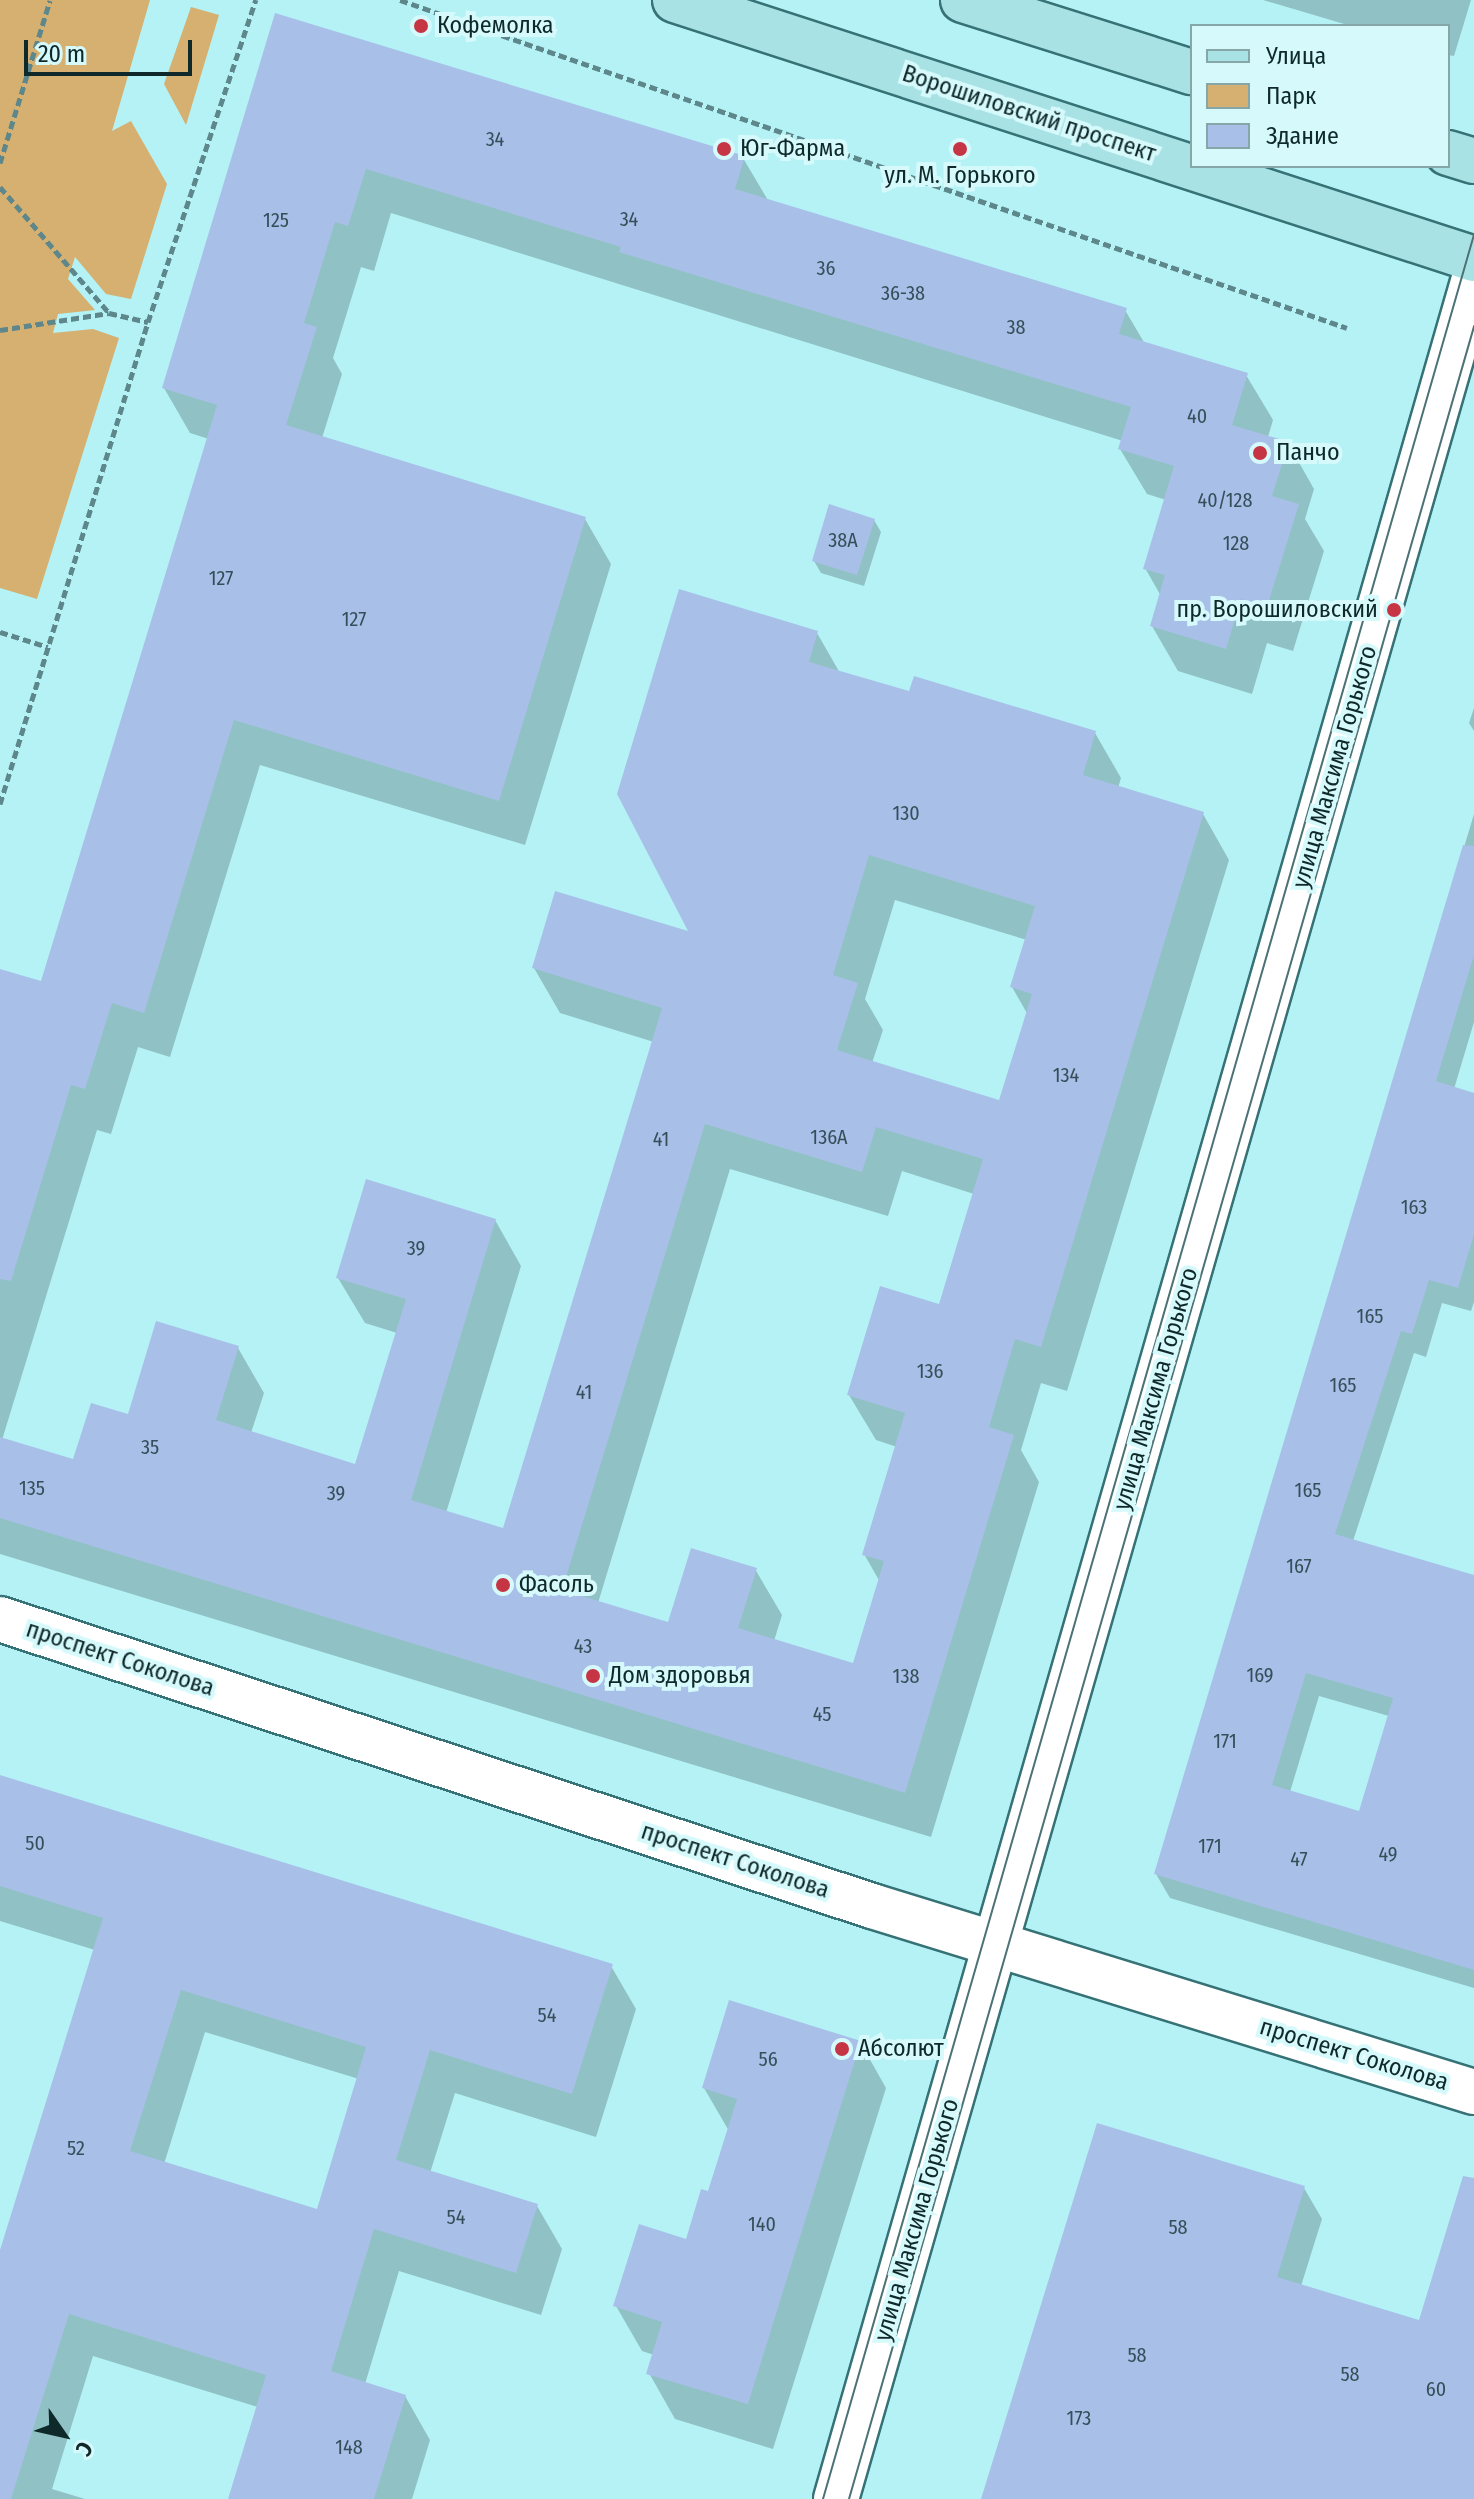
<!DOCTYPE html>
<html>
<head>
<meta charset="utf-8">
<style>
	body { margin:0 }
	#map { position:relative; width:1474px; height:2499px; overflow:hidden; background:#b4f2f6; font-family:"Fira Sans Condensed",sans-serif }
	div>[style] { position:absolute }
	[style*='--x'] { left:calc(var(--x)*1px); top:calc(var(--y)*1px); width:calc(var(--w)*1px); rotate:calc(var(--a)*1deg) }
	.green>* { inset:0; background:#d5b070 }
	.shadow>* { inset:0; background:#0003 }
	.building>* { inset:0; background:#a8c0e8 }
	.path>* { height:5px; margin-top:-2.5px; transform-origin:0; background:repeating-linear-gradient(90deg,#5d878a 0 8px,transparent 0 12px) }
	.roads { filter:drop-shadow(2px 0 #367276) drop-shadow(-2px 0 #367276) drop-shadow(0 2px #367276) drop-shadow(0 -2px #367276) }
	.secondary>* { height:44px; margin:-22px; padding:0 22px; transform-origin:22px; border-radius:22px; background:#fff }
	.primary>* { height:44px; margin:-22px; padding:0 22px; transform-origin:22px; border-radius:22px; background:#a8e2e5 }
	.tram>* { height:2px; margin:-1px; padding:0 1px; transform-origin:1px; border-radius:1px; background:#4c7275 }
	.dots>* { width:22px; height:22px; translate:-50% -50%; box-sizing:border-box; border:4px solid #d6fafc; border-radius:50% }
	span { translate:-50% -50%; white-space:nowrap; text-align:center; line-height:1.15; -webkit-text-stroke:8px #d6fafc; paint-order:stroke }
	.number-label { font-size:20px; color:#354e59 }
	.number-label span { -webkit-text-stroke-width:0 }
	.poi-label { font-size:24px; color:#0f2829 }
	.left { translate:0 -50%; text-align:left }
	.right { translate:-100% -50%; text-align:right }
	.street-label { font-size:24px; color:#0f2829 }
	.legend { position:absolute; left:1190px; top:24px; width:260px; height:144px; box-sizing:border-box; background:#d6fafc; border:2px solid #86a6a8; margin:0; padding:10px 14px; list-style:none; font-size:24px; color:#0f2829 }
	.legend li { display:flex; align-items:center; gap:16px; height:40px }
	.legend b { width:40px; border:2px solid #86a6a8 }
	.north { position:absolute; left:24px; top:2395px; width:80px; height:80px; -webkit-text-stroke:6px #d6fafc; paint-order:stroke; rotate:124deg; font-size:22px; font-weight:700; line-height:32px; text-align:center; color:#0f2829 }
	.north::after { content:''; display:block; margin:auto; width:28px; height:36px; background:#0f2829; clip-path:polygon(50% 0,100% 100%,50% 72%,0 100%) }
	.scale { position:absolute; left:24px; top:40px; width:168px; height:36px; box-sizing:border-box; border:4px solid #0f2829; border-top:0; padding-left:10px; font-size:24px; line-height:28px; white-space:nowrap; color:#0f2829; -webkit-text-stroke:6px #d6fafc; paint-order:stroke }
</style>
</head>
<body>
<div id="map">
	<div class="green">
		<div style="clip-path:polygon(0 0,150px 0,112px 131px,131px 121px,167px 184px,131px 299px,106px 294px,75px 257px,68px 279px,95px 310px,58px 314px,53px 333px,93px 329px,119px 338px,37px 599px,0 588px)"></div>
		<div style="clip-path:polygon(191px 7px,219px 15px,186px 125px,164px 84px)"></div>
	</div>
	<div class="shadow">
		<div style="clip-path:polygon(1263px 0,1471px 0,1454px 56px,1448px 55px,1448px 26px,1351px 26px)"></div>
		<div style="clip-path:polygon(evenodd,277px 16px,743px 158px,769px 202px,1125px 310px,1145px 344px,1246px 375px,1273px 420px,1268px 437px,1288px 443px,1314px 489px,1305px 519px,1324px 551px,1293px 651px,1267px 643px,1252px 694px,1178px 671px,1152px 626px,1161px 596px,1145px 568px,1166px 500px,1147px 494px,1120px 449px,1123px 441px,391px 213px,374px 271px,361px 267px,333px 358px,342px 374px,322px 438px,585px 519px,611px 564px,525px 845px,260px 765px,170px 1057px,138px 1047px,111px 1134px,97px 1130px,2px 1440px,74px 1461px,129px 1417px,238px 1348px,264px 1393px,251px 1433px,356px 1466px,397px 1333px,365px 1323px,338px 1278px,495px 1220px,521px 1266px,446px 1513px,504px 1531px,654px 1042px,560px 1013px,534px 968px,692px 935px,817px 633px,840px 673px,910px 694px,1095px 733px,1121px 778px,1118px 788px,1203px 814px,1229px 860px,1067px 1391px,1041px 1383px,1021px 1450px,1039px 1482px,931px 1837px,0 1554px,0 971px,43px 984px,209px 439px,190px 433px,164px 388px,277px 16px,895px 900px,1027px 940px,1012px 987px,1028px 1015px,1001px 1102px,872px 1063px,883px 1030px,865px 999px,895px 900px,277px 16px,730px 1169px,888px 1216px,902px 1171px,974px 1194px,940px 1307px,849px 1395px,876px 1440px,897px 1447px,864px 1554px,880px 1582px,855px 1666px,774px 1641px,782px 1615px,755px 1569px,670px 1625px,598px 1603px,730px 1169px)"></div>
		<div style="clip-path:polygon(874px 520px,881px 532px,864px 586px,821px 573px,814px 561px)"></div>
		<div style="clip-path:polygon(1474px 708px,1474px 731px,1469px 723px)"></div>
		<div style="clip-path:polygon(evenodd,1474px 814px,1474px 1022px,1454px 1089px,1474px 1095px,1474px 1302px,1471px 1311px,1442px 1303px,1426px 1357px,1414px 1353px,1353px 1541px,1474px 1577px,1474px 1988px,1170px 1898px,1156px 1874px,1474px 814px,1319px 1696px,1389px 1716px,1360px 1813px,1290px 1792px,1319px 1696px)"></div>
		<div style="clip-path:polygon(evenodd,0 1778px,611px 1966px,636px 2009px,596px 2137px,455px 2093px,430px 2173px,537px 2206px,562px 2249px,541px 2315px,399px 2271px,365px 2384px,405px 2396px,430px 2440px,412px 2499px,230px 2499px,258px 2407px,93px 2356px,52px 2489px,85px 2499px,0 2499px,0 2256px,95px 1950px,0 1921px,0 1778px,205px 2032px,359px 2079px,318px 2211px,164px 2164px,205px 2032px)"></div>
		<div style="clip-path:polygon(860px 2042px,886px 2088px,773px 2449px,675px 2419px,649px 2373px,654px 2355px,642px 2351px,616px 2306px,687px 2241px,709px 2194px,729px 2131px,704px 2088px)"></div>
		<div style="clip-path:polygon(1304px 2188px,1322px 2219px,1301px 2286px,1420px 2323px,1474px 2240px,1474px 2499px,983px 2499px)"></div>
	</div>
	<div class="building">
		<div style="clip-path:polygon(275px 13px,745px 156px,735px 189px,1127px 308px,1119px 334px,1248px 373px,1232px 425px,1289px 442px,1272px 496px,1299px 504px,1267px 607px,1241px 599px,1226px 649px,1150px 626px,1165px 575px,1143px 569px,1174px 466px,1118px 449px,1131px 407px,619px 252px,621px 247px,366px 169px,348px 226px,335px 222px,304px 323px,317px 327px,286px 425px,586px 517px,499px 801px,234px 720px,144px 1013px,112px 1003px,85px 1089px,71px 1085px,11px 1281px,0 1279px,0 969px,41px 981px,217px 405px,162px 388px)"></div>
		<div style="clip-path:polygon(829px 504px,875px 519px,857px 575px,812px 561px)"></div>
		<div style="clip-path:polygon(evenodd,679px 589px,818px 631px,809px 662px,909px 691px,914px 676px,1096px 731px,1083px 775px,1204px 812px,1041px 1347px,1015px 1339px,989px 1427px,1014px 1435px,905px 1793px,0 1518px,0 1437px,73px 1459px,91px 1403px,128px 1414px,156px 1321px,239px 1346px,216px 1420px,355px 1464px,406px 1299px,336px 1278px,366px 1179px,496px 1219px,411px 1500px,503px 1528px,662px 1008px,532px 968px,555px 891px,688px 931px,617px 794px,679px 589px,869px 855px,1035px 906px,1010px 987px,1032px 994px,999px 1100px,837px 1050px,858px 983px,833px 975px,869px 855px,679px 589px,705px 1124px,862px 1172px,876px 1127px,983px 1159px,939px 1304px,880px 1286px,847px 1395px,905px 1413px,862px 1555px,884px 1561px,853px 1663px,738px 1628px,757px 1568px,691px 1548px,668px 1622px,562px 1590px,705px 1124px)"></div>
		<div style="clip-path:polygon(evenodd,1463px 845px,1474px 846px,1474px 955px,1436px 1081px,1474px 1093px,1474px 1234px,1458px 1288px,1429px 1280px,1412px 1334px,1401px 1331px,1335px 1534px,1474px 1575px,1474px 1970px,1154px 1874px,1463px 845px,1306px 1673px,1393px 1698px,1359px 1811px,1272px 1785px,1306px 1673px)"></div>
		<div style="clip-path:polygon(evenodd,0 1775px,613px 1964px,572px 2094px,430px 2050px,396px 2160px,538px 2204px,516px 2273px,374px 2229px,331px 2371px,406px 2395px,374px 2499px,228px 2499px,266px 2375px,69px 2314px,11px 2499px,0 2499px,0 2250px,103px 1918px,0 1886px,0 1775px,181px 1990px,366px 2047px,317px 2209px,130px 2151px,181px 1990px)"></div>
		<div style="clip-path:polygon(729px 2000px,861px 2041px,748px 2404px,646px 2374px,662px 2322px,613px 2306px,639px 2224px,686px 2239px,701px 2189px,708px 2191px,737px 2099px,702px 2088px)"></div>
		<div style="clip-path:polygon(1097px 2123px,1305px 2186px,1277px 2277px,1419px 2320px,1463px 2176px,1474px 2178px,1474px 2499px,981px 2499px)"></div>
	</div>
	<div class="path">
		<div style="--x:400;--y:0;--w:1002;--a:19.1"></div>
		<div style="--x:0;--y:163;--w:170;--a:-72.9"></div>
		<div style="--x:0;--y:187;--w:167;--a:49.1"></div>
		<div style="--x:0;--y:330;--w:110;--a:-8.9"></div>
		<div style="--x:109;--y:313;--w:40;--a:13"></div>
		<div style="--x:0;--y:632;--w:50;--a:17.4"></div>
		<div style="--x:0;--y:804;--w:504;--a:-72.93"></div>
		<div style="--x:148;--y:322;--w:340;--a:-71.5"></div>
	</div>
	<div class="roads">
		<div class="secondary">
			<div style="--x:0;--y:1619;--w:918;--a:18.22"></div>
			<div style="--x:872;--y:1906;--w:630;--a:17.17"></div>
			<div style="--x:836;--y:2499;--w:2310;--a:-73.97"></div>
		</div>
		<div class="primary">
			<div style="--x:675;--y:0;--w:840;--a:17.96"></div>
			<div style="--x:963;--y:0;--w:240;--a:17.5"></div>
			<div style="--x:1448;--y:153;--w:27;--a:17"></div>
		</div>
	</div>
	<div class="tram">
		<div style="--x:823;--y:2499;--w:2356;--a:-73.96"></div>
		<div style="--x:849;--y:2499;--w:2261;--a:-73.95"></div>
	</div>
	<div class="dots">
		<div style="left:421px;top:26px;background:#c53543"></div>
		<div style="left:724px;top:149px;background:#c53543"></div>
		<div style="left:960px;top:149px;background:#c53543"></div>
		<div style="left:1260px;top:453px;background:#c53543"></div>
		<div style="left:1394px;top:610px;background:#c53543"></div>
		<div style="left:503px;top:1585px;background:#c53543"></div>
		<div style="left:593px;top:1676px;background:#c53543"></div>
		<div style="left:842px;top:2049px;background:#c53543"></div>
	</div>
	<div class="number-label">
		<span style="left:495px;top:139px">34</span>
		<span style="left:629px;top:219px">34</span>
		<span style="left:276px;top:220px">125</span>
		<span style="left:826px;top:268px">36</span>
		<span style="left:903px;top:293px">36-38</span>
		<span style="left:1016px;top:327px">38</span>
		<span style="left:1197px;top:416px">40</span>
		<span style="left:1225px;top:500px">40/128</span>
		<span style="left:843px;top:540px">38А</span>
		<span style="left:1236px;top:543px">128</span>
		<span style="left:221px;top:578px">127</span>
		<span style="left:354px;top:619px">127</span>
		<span style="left:906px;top:813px">130</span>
		<span style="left:1066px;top:1075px">134</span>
		<span style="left:829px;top:1137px">136А</span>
		<span style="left:661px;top:1139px">41</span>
		<span style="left:1414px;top:1207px">163</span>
		<span style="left:416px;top:1248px">39</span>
		<span style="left:1370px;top:1316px">165</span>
		<span style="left:930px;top:1371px">136</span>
		<span style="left:1343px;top:1385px">165</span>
		<span style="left:584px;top:1392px">41</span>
		<span style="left:150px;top:1447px">35</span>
		<span style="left:32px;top:1488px">135</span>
		<span style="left:1308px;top:1490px">165</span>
		<span style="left:336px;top:1493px">39</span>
		<span style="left:1299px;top:1566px">167</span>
		<span style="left:583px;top:1646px">43</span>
		<span style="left:1260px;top:1675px">169</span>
		<span style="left:906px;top:1676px">138</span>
		<span style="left:822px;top:1714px">45</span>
		<span style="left:1225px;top:1741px">171</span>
		<span style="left:35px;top:1843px">50</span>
		<span style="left:1210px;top:1846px">171</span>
		<span style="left:1388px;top:1854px">49</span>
		<span style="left:1299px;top:1859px">47</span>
		<span style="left:547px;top:2015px">54</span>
		<span style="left:768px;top:2059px">56</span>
		<span style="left:76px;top:2148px">52</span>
		<span style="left:456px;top:2217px">54</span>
		<span style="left:762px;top:2224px">140</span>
		<span style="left:1178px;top:2227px">58</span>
		<span style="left:1137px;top:2355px">58</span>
		<span style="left:1350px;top:2374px">58</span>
		<span style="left:1436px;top:2389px">60</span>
		<span style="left:1079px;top:2418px">173</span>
		<span style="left:349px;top:2447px">148</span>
	</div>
	<div class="poi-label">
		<span class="left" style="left:437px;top:26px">Кофемолка</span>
		<span class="left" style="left:740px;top:149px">Юг-Фарма</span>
		<span style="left:960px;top:176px">ул. М. Горького</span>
		<span class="left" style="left:1276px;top:453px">Панчо</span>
		<span class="right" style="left:1378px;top:610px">пр. Ворошиловский</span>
		<span class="left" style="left:519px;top:1585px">Фасоль</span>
		<span class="left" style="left:609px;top:1676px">Дом здоровья</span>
		<span class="left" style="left:858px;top:2049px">Абсолют</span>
	</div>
	<div class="street-label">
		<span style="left:1029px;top:114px;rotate:18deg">Ворошиловский проспект</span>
		<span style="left:1335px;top:767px;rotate:-74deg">улица Максима Горького</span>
		<span style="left:1156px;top:1389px;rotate:-74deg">улица Максима Горького</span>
		<span style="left:120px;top:1659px;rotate:18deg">проспект Соколова</span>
		<span style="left:735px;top:1861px;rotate:18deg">проспект Соколова</span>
		<span style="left:1354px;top:2055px;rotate:17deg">проспект Соколова</span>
		<span style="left:917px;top:2220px;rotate:-74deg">улица Максима Горького</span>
	</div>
	<ul class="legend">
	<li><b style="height:10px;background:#a8e2e5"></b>Улица</li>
	<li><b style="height:22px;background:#d5b070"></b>Парк</li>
	<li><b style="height:22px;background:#a8c0e8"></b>Здание</li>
	</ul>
	<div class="north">С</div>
	<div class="scale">20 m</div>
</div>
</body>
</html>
